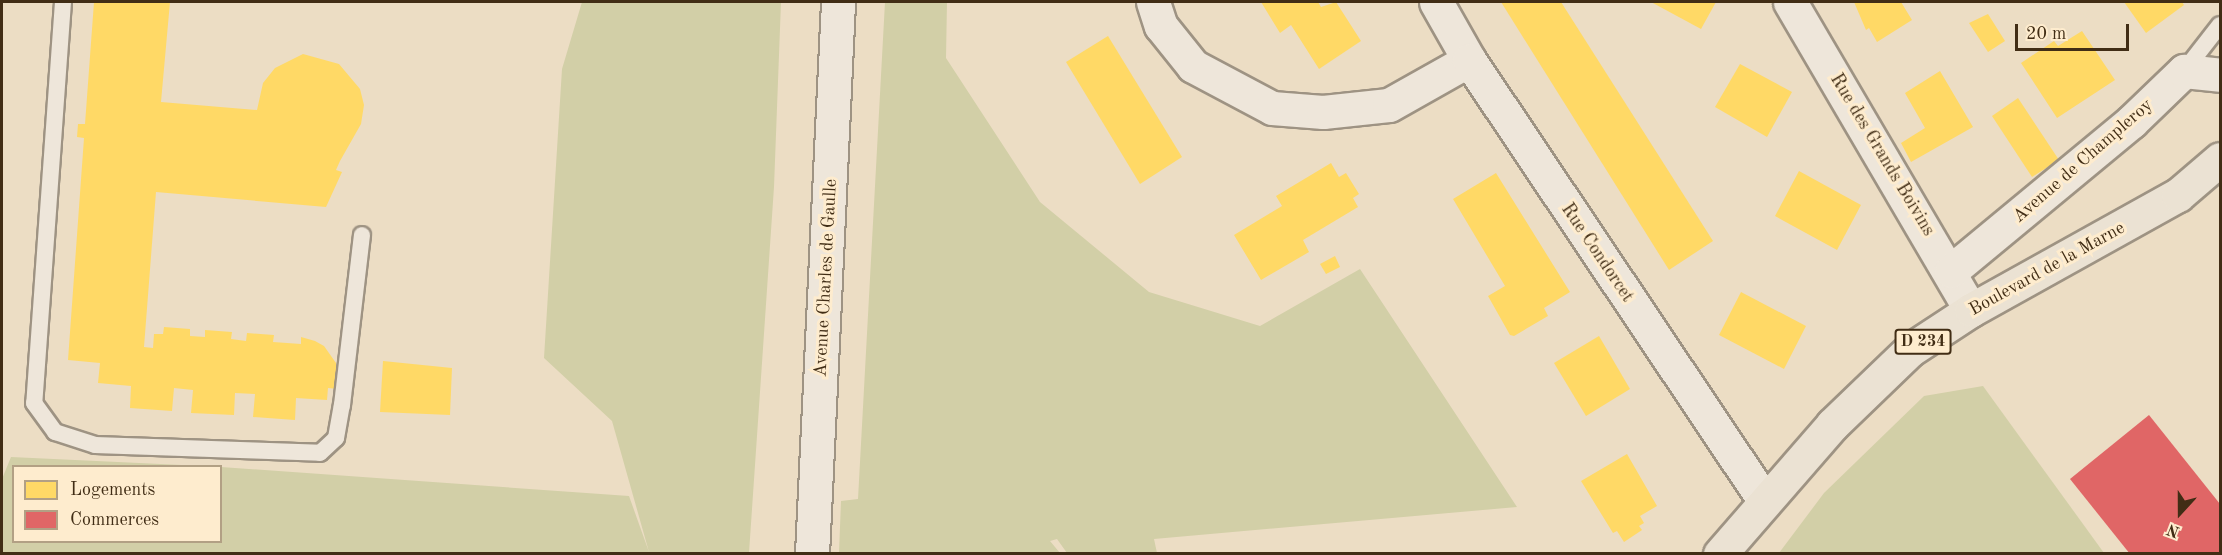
<!DOCTYPE html>
<html>
<head>
<meta charset="utf-8">
<style>
	body { margin:0 }
	#map { position:relative; width:2222px; height:555px; overflow:hidden; background:#ecddc4; font-family:"Old Standard TT",serif }
	div>[style] { position:absolute }
	[style*='--x'] { left:calc(var(--x)*1px); top:calc(var(--y)*1px); width:calc(var(--w)*1px); rotate:calc(var(--a)*1deg) }
	.green>* { inset:0; background:#d2cfa7 }
	.homes>* { inset:0; background:#ffd966 }
	.shops>* { inset:0; background:#e06666 }
	.roads { filter:drop-shadow(2px 0 #9e9383) drop-shadow(-2px 0 #9e9383) drop-shadow(0 2px #9e9383) drop-shadow(0 -2px #9e9383) }
	.service>* { height:16px; margin:-8px; padding:0 8px; transform-origin:8px; border-radius:8px; background:#eee6da }
	.minor>* { height:33px; margin:-16.5px; padding:0 16.5px; transform-origin:16.5px; border-radius:16.5px; background:#eee6da }
	.secondary>* { height:33px; margin:-16.5px; padding:0 16.5px; transform-origin:16.5px; border-radius:16.5px; background:#eee6da }
	.primary>* { height:33px; margin:-16.5px; padding:0 16.5px; transform-origin:16.5px; border-radius:16.5px; background:#ebe2d3 }
	span { translate:-50% -50%; white-space:nowrap; text-align:center; line-height:1.15; -webkit-text-stroke:6px #feecce; paint-order:stroke }
	.shield-label span { padding:2px 4px; background:#feecce; border:2px solid; border-radius:4px; -webkit-text-stroke-width:0 }
	.shield-label { font-size:16px; color:#412d15; font-weight:700 }
	.street-label { font-size:18px; color:#412d15 }
	.frame { position:absolute; inset:0; border:3px solid #412d15; pointer-events:none }
	.legend { position:absolute; left:12px; top:465px; width:210px; height:78px; box-sizing:border-box; background:#feecce; border:2px solid #b2a084; margin:0; padding:8px 10px; list-style:none; font-size:18px; color:#412d15 }
	.legend li { display:flex; align-items:center; gap:12px; height:30px }
	.legend b { width:30px; border:2px solid #b2a084 }
	.north { position:absolute; left:2150px; top:483px; width:60px; height:60px; -webkit-text-stroke:4px #feecce; paint-order:stroke; rotate:201deg; font-size:16px; font-weight:700; line-height:24px; text-align:center; color:#412d15 }
	.north::after { content:''; display:block; margin:auto; width:21px; height:27px; background:#412d15; clip-path:polygon(50% 0,100% 100%,50% 72%,0 100%) }
	.scale { position:absolute; left:2015px; top:24px; width:114px; height:27px; box-sizing:border-box; border:3px solid #412d15; border-top:0; padding-left:8px; font-size:18px; line-height:21px; white-space:nowrap; color:#412d15; -webkit-text-stroke:4px #feecce; paint-order:stroke }
</style>
</head>
<body>
<div id="map">
	<div class="green">
		<div style="clip-path:polygon(582px 2px,781px 2px,774px 187px,749px 553px,2px 553px,2px 479px,11px 457px,203px 466px,14px 466px,14px 542px,220px 542px,221px 467px,629px 496px,649px 552px,612px 421px,544px 358px,562px 69px)"></div>
		<div style="clip-path:polygon(885px 2px,947px 2px,946px 58px,1040px 202px,1149px 292px,1260px 326px,1360px 269px,1517px 507px,1154px 539px,1157px 553px,1067px 553px,1057px 539px,1050px 541px,1060px 553px,839px 553px,841px 501px,858px 499px)"></div>
		<div style="clip-path:polygon(1983px 386px,2104px 553px,1779px 553px,1824px 493px,1924px 396px)"></div>
	</div>
	<div class="homes">
		<div style="clip-path:polygon(94px 2px,170px 2px,161px 102px,257px 110px,263px 83px,275px 68px,303px 54px,339px 64px,360px 89px,364px 105px,361px 124px,340px 161px,336px 170px,342px 172px,326px 207px,156px 192px,144px 347px,153px 348px,154px 334px,163px 334px,164px 327px,190px 329px,190px 336px,205px 337px,205px 330px,232px 332px,231px 339px,246px 341px,247px 333px,274px 335px,273px 342px,301px 344px,301px 337px,315px 341px,324px 346px,336px 363px,338px 389px,328px 388px,327px 400px,296px 398px,295px 420px,253px 417px,255px 394px,235px 393px,234px 415px,191px 413px,193px 390px,174px 388px,172px 411px,130px 408px,131px 386px,98px 383px,100px 363px,68px 360px,84px 138px,77px 137px,78px 124px,85px 124px)"></div>
		<div style="clip-path:polygon(1261px 2px,1318px 2px,1321px 7px,1336px 2px,1361px 41px,1319px 69px,1291px 25px,1280px 33px)"></div>
		<div style="clip-path:polygon(1501px 2px,1561px 2px,1713px 241px,1669px 270px)"></div>
		<div style="clip-path:polygon(1651px 2px,1716px 2px,1701px 29px)"></div>
		<div style="clip-path:polygon(1854px 2px,1901px 2px,1912px 20px,1877px 42px,1869px 28px,1866px 30px)"></div>
		<div style="clip-path:polygon(2124px 2px,2182px 2px,2184px 5px,2146px 33px)"></div>
		<div style="clip-path:polygon(1988px 14px,2005px 41px,1988px 52px,1969px 23px)"></div>
		<div style="clip-path:polygon(2082px 31px,2115px 80px,2057px 118px,2021px 63px,2054px 41px,2058px 46px)"></div>
		<div style="clip-path:polygon(1108px 36px,1182px 157px,1140px 184px,1066px 62px)"></div>
		<div style="clip-path:polygon(1740px 64px,1792px 92px,1767px 137px,1715px 107px)"></div>
		<div style="clip-path:polygon(1940px 71px,1973px 127px,1911px 162px,1901px 143px,1925px 128px,1905px 93px)"></div>
		<div style="clip-path:polygon(2018px 98px,2059px 160px,2032px 177px,1992px 116px)"></div>
		<div style="clip-path:polygon(1331px 163px,1339px 177px,1346px 173px,1359px 194px,1353px 198px,1358px 207px,1303px 240px,1309px 252px,1261px 280px,1234px 235px,1282px 206px,1276px 196px)"></div>
		<div style="clip-path:polygon(1799px 171px,1861px 205px,1837px 250px,1775px 216px)"></div>
		<div style="clip-path:polygon(1496px 173px,1570px 292px,1544px 308px,1548px 316px,1514px 336px,1510px 335px,1488px 296px,1505px 286px,1453px 199px)"></div>
		<div style="clip-path:polygon(1335px 256px,1340px 267px,1326px 274px,1320px 264px)"></div>
		<div style="clip-path:polygon(1741px 292px,1806px 326px,1784px 369px,1719px 335px)"></div>
		<div style="clip-path:polygon(1599px 336px,1630px 389px,1586px 416px,1554px 363px)"></div>
		<div style="clip-path:polygon(383px 361px,452px 368px,450px 415px,380px 412px)"></div>
		<div style="clip-path:polygon(1627px 454px,1657px 506px,1640px 516px,1644px 523px,1639px 526px,1642px 530px,1624px 542px,1617px 531px,1613px 533px,1581px 481px)"></div>
	</div>
	<div class="shops">
		<div style="clip-path:polygon(2149px 415px,2220px 504px,2220px 554px,2130px 554px,2070px 479px)"></div>
	</div>
	<div class="roads">
		<div class="service">
			<div style="--x:63;--y:2;--w:402;--a:94.1"></div>
			<div style="--x:34;--y:403;--w:36;--a:54"></div>
			<div style="--x:55;--y:432;--w:42;--a:18"></div>
			<div style="--x:95;--y:445;--w:225;--a:2"></div>
			<div style="--x:320;--y:453;--w:22;--a:-43"></div>
			<div style="--x:336;--y:438;--w:34;--a:-80"></div>
			<div style="--x:342;--y:405;--w:171;--a:-83.3"></div>
			<div style="--x:2184;--y:71;--w:58;--a:-52"></div>
		</div>
		<div class="minor">
			<div style="--x:1153;--y:2;--w:25;--a:72"></div>
			<div style="--x:1161;--y:26;--w:51;--a:51.3"></div>
			<div style="--x:1193;--y:66;--w:89;--a:28"></div>
			<div style="--x:1272;--y:108;--w:51;--a:4.5"></div>
			<div style="--x:1323;--y:112;--w:66;--a:-6.1"></div>
			<div style="--x:1389;--y:105;--w:92;--a:-29.4"></div>
			<div style="--x:1436;--y:2;--w:67;--a:60.4"></div>
			<div style="--x:1469;--y:60;--w:530;--a:56.16"></div>
			<div style="--x:1790;--y:2;--w:357;--a:59.6"></div>
			<div style="--x:1951;--y:271;--w:234;--a:-39.6"></div>
			<div style="--x:2131;--y:122;--w:74;--a:-43.9"></div>
			<div style="--x:2184;--y:71;--w:36;--a:6"></div>
		</div>
		<div class="secondary">
			<div style="--x:812;--y:554;--w:553;--a:-87.3"></div>
		</div>
		<div class="primary">
			<div style="--x:1720;--y:554;--w:171;--a:-49"></div>
			<div style="--x:1832;--y:425;--w:108;--a:-43.9"></div>
			<div style="--x:1910;--y:350;--w:73;--a:-33.3"></div>
			<div style="--x:1971;--y:310;--w:237;--a:-29.1"></div>
			<div style="--x:2178;--y:195;--w:55;--a:-40.6"></div>
		</div>
	</div>
	<div class="shield-label">
		<span style="left:1923px;top:342px">D 234</span>
	</div>
	<div class="street-label">
		<span style="left:1882px;top:155px;rotate:59deg">Rue des Grands Boivins</span>
		<span style="left:2083px;top:161px;rotate:-41deg">Avenue de Champleroy</span>
		<span style="left:1597px;top:253px;rotate:56deg">Rue Condorcet</span>
		<span style="left:2047px;top:269px;rotate:-29deg">Boulevard de la Marne</span>
		<span style="left:826px;top:278px;rotate:-87deg">Avenue Charles de Gaulle</span>
	</div>
	<div class="frame"></div>
	<ul class="legend">
	<li><b style="height:16px;background:#ffd966"></b>Logements</li>
	<li><b style="height:16px;background:#e06666"></b>Commerces</li>
	</ul>
	<div class="north">N</div>
	<div class="scale">20 m</div>
</div>
</body>
</html>
